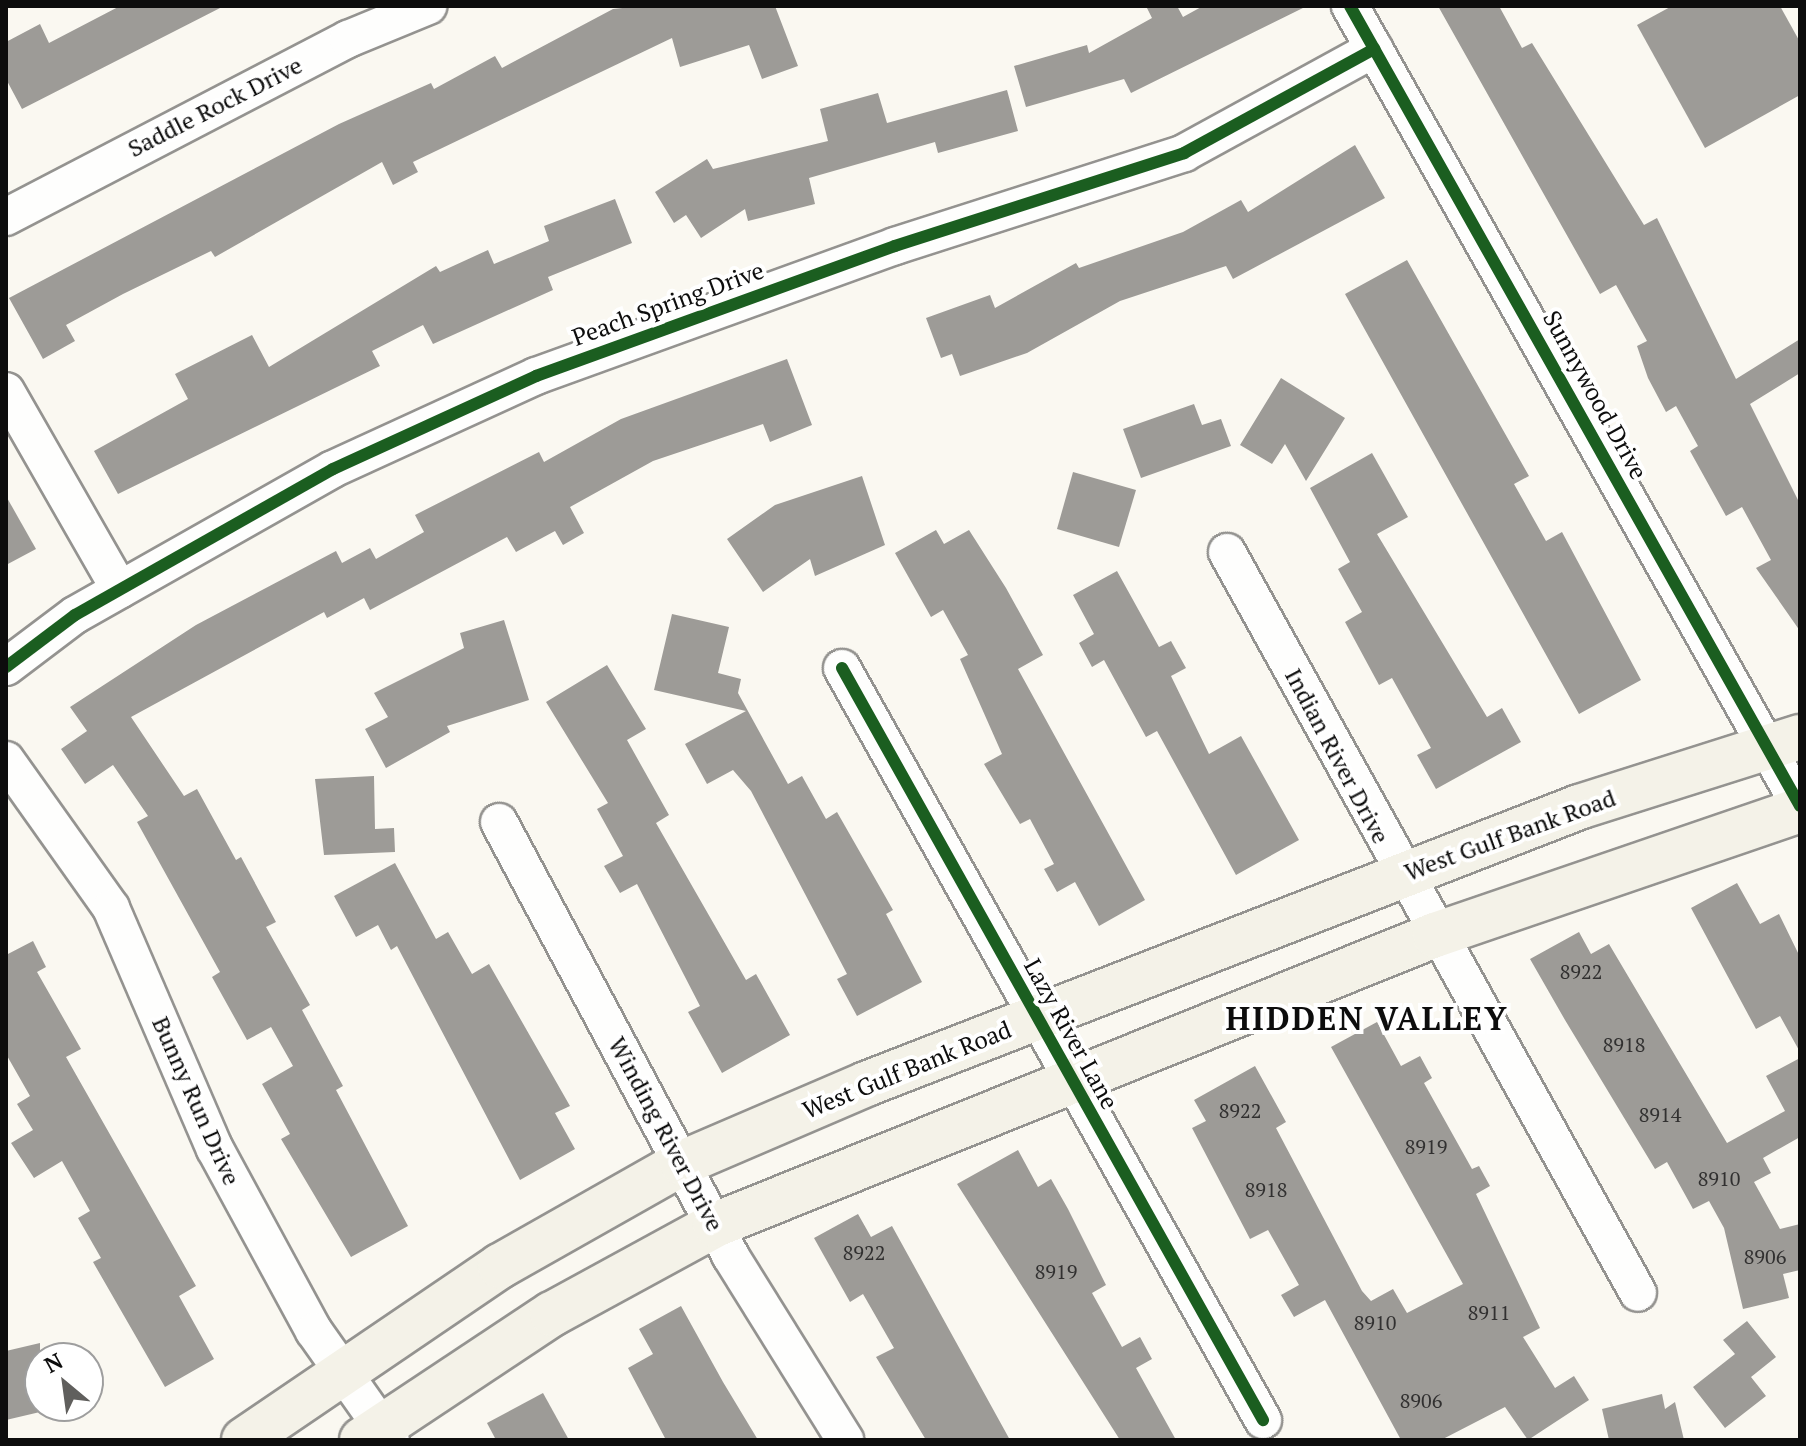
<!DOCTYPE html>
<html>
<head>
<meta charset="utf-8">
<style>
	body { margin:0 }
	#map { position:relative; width:1806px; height:1446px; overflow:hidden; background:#faf8f1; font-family:"PT Serif",serif }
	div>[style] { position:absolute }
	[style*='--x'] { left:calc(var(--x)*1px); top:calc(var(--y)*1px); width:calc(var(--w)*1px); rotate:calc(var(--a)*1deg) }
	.building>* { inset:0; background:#9d9b97 }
	.roads { filter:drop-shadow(2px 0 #949390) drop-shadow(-2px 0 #949390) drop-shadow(0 2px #949390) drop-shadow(0 -2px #949390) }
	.minor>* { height:36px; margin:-18px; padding:0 18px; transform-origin:18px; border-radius:18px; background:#fefefd }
	.secondary>* { height:44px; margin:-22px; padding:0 22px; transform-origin:22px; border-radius:22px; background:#f4f2e8 }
	.cycleway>* { height:12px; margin:-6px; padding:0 6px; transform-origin:6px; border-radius:6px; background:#1b5e20 }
	span { translate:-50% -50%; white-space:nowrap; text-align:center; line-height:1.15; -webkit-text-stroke:8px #fff; paint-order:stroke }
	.number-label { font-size:20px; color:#313030 }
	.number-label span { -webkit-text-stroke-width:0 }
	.street-label { font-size:24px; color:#0d0d0d }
	.district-label { font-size:32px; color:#0d0d0d; font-weight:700; letter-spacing:2px }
	.frame { position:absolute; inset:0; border:8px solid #0d0d0d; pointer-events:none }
	.north { position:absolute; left:24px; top:1342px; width:80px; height:80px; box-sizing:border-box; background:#fff; border:2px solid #9e9e9e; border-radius:50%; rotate:331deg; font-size:22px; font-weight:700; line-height:32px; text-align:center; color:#0d0d0d }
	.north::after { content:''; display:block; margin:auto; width:28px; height:36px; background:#605f5d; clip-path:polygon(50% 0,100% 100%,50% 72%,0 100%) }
</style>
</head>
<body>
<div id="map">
	<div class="building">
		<div style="clip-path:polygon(120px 6px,224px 6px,22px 109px,6px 79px,6px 42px,40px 24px,49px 43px)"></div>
		<div style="clip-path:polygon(641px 6px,775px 6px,798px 66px,762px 79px,749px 45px,680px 67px,672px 38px,413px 162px,418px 172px,393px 185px,382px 162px,215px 257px,211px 251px,123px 294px,66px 325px,75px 341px,43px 359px,9px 298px,339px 124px,431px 83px,434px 89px,495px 56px,502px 68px,613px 9px)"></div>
		<div style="clip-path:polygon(1146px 6px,1177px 6px,1183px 17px,1203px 6px,1307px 6px,1131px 93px,1124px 79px,1026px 107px,1014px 66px,1087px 45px,1089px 53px,1152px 18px)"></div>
		<div style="clip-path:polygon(1438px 6px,1499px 6px,1522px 48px,1532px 43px,1644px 225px,1657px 218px,1736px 379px,1800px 339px,1800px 373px,1750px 404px,1800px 504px,1800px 631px,1756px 568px,1771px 560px,1742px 507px,1726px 516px,1690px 451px,1698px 446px,1676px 406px,1666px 412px,1648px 378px,1637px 346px,1647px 341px,1616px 285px,1600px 294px)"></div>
		<div style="clip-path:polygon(1672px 6px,1780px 6px,1800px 42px,1800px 95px,1705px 148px,1637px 25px)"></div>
		<div style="clip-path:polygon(1007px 90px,1018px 131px,938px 153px,935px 142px,809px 178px,815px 204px,748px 221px,745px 209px,701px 238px,686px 215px,674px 223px,655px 192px,707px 159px,713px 169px,828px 141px,820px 109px,878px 93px,887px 123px)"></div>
		<div style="clip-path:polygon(1355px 145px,1385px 198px,1233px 279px,1226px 266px,1120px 301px,1027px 353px,960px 376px,952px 354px,941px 358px,926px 318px,990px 295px,995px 308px,1076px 263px,1079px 268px,1183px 232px,1241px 200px,1248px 212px)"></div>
		<div style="clip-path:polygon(615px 199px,632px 243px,548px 277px,553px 290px,433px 344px,423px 325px,372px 351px,380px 366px,118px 494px,94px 451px,188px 399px,175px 374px,252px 335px,269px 367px,436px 266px,440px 272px,488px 250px,494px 264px,549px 241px,544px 226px)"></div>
		<div style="clip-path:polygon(1407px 260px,1529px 476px,1514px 484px,1546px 541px,1562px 532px,1641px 680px,1579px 714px,1345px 294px)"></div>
		<div style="clip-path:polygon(787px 359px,812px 425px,770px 442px,763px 424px,653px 461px,570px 507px,584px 533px,563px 545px,555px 531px,516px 552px,507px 537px,370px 610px,364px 598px,327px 618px,324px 612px,131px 717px,184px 796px,197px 789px,236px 860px,241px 857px,276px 922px,266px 927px,310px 1005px,302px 1010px,343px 1086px,336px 1090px,408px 1226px,351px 1257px,281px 1139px,290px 1134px,262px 1084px,293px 1066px,271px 1027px,247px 1040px,212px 977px,220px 972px,137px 822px,148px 816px,113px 765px,85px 784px,61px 749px,87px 731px,70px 707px,196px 625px,336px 551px,342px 563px,370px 548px,376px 559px,424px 532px,415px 515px,539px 452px,544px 462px,621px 419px)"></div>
		<div style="clip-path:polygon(1281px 378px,1345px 418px,1306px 481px,1285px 444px,1272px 464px,1240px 445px)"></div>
		<div style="clip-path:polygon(1194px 404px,1202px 425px,1221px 419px,1231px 446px,1141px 478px,1123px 429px)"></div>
		<div style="clip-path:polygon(1372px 453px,1408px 517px,1377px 534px,1487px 717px,1502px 708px,1521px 742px,1436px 789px,1417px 755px,1431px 748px,1392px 678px,1379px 685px,1345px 622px,1362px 612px,1338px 569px,1350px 562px,1310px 488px)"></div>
		<div style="clip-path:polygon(1073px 472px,1136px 490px,1119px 547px,1057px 529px)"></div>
		<div style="clip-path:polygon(862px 476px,885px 545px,815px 576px,810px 559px,763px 592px,727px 539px,775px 505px)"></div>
		<div style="clip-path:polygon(6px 496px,36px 549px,6px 565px)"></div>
		<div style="clip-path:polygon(936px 530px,944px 544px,969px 530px,1006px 588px,1043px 655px,1018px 669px,1145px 900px,1099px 926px,1075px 882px,1057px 892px,1044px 869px,1054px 864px,1030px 819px,1020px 824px,984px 764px,1002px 754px,960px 659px,968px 655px,943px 610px,931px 617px,895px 553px)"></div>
		<div style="clip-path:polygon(1117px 571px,1159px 647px,1171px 641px,1186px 668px,1171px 676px,1209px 754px,1241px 736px,1299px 840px,1236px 875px,1157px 731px,1146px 737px,1104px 660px,1092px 667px,1079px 643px,1094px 634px,1073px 595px)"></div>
		<div style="clip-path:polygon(672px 614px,729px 627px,718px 673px,741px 679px,738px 693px,788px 784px,802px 776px,826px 819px,837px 812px,893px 910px,886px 914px,922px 982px,857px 1016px,837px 979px,847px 974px,751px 791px,733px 770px,707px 784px,685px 744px,746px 711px,654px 690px)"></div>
		<div style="clip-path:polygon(504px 620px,529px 700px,447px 726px,450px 732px,386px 768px,365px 729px,388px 717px,374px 693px,464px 648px,460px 633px)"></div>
		<div style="clip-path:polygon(607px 665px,646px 729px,627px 740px,669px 815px,656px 823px,746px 980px,756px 974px,790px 1035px,722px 1073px,688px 1012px,700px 1006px,637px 884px,620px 893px,604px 866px,623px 856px,597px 809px,608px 803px,546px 702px)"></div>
		<div style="clip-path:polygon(374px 776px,375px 829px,394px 828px,395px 852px,324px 855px,315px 779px)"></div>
		<div style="clip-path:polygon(395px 863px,436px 939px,448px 932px,472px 974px,489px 964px,570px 1106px,555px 1113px,575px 1149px,520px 1180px,397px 946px,391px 950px,378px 925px,356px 937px,334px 896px)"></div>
		<div style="clip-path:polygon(1737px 883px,1760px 924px,1779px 914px,1800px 957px,1800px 1052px,1780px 1016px,1756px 1029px,1691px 908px)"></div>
		<div style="clip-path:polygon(1579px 932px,1591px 954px,1609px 944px,1727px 1143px,1785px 1111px,1766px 1076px,1800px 1058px,1800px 1137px,1763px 1158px,1771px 1173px,1754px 1182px,1780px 1229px,1800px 1224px,1800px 1270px,1783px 1274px,1789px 1298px,1743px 1309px,1724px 1228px,1709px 1201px,1693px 1209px,1667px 1162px,1655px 1169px,1565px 1020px,1530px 959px)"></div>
		<div style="clip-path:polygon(33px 941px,46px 967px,37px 972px,81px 1049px,66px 1057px,196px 1286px,179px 1296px,214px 1359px,165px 1387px,93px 1262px,101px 1258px,78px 1218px,90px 1211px,62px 1161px,34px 1178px,11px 1143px,33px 1130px,17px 1104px,30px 1096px,6px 1054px,6px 955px)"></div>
		<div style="clip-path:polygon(1377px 1022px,1401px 1066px,1420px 1056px,1432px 1078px,1424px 1083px,1472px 1169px,1479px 1166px,1490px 1186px,1476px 1194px,1540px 1328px,1523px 1337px,1555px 1388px,1574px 1376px,1589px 1400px,1528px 1440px,1505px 1407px,1441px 1440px,1401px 1440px,1325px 1300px,1294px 1317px,1281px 1295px,1299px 1285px,1268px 1230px,1250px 1239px,1192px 1128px,1206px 1121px,1194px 1100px,1255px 1066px,1286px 1122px,1276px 1128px,1362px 1291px,1371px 1301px,1393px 1289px,1407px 1313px,1463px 1284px,1331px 1047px)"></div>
		<div style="clip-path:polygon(1018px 1150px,1038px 1187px,1051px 1179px,1068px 1209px,1106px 1285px,1092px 1293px,1122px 1347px,1140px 1337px,1152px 1359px,1136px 1368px,1176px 1440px,1120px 1440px,957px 1184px)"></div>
		<div style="clip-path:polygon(858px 1214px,871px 1237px,892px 1226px,1010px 1440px,926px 1440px,876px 1357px,894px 1348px,863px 1294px,850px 1302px,814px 1238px)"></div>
		<div style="clip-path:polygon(681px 1306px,723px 1382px,758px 1440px,666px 1440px,628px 1368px,653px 1354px,639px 1329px)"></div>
		<div style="clip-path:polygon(1747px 1321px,1776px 1357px,1751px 1377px,1766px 1396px,1725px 1428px,1693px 1387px,1735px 1354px,1723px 1340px)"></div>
		<div style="clip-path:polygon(40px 1343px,40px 1412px,6px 1420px,6px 1351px)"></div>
		<div style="clip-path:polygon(543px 1393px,569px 1440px,496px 1440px,487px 1423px)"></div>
		<div style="clip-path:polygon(1662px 1394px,1665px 1409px,1675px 1402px,1684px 1440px,1609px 1440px,1602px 1409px)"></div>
	</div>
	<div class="roads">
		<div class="minor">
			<div style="--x:1350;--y:6;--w:918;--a:60.64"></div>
			<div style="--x:6;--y:217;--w:386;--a:-27.5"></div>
			<div style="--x:348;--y:39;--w:87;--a:-22.4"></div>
			<div style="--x:6;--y:391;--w:229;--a:60.2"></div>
			<div style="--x:1227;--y:552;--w:847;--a:60.98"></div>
			<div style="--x:6;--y:667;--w:86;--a:-37"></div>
			<div style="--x:75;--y:615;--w:296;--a:-29.5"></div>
			<div style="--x:333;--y:469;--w:223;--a:-24.6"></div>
			<div style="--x:536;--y:376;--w:382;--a:-19.9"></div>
			<div style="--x:895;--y:246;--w:304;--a:-17.8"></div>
			<div style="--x:1184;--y:153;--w:217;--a:-28.7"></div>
			<div style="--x:842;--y:668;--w:862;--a:60.76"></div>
			<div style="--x:6;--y:760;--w:181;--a:54.6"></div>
			<div style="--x:111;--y:908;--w:262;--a:66.7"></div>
			<div style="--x:215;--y:1149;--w:207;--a:61.5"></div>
			<div style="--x:314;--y:1331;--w:133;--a:54.8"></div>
			<div style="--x:499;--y:822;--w:491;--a:61.9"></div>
			<div style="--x:730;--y:1255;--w:218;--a:58.1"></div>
		</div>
		<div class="secondary">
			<div style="--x:244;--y:1440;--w:310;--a:-34.2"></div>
			<div style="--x:500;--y:1266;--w:209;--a:-29.5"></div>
			<div style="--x:682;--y:1163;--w:200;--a:-23.2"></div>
			<div style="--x:866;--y:1084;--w:765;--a:-21.23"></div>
			<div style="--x:1579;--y:807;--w:232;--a:-17.6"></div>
			<div style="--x:362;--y:1440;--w:228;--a:-33.6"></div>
			<div style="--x:552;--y:1314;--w:186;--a:-28.6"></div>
			<div style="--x:715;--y:1225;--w:776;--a:-21.94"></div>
			<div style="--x:1435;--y:935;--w:386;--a:-18.9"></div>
		</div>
	</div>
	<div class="cycleway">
		<div style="--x:1350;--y:6;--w:918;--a:60.64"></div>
		<div style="--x:6;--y:667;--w:86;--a:-37"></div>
		<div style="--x:75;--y:615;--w:296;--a:-29.5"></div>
		<div style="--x:333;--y:469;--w:223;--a:-24.6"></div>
		<div style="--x:536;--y:376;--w:382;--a:-19.9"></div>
		<div style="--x:895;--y:246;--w:304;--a:-17.8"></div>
		<div style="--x:1184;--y:153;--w:217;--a:-28.7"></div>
		<div style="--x:842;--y:668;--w:862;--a:60.76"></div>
	</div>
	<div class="number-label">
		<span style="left:1581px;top:971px">8922</span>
		<span style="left:1624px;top:1044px">8918</span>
		<span style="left:1240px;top:1110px">8922</span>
		<span style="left:1660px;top:1114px">8914</span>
		<span style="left:1426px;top:1146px">8919</span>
		<span style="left:1719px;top:1178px">8910</span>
		<span style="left:1266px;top:1189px">8918</span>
		<span style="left:864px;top:1252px">8922</span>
		<span style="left:1765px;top:1256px">8906</span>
		<span style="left:1056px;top:1271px">8919</span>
		<span style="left:1489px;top:1312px">8911</span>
		<span style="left:1375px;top:1322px">8910</span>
		<span style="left:1421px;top:1400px">8906</span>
	</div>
	<div class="street-label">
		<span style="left:215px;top:107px;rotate:-27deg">Saddle Rock Drive</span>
		<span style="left:668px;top:304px;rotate:-20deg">Peach Spring Drive</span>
		<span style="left:1595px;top:395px;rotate:61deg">Sunnywood Drive</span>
		<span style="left:1337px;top:756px;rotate:62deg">Indian River Drive</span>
		<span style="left:1510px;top:835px;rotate:-20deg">West Gulf Bank Road</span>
		<span style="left:1071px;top:1034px;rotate:61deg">Lazy River Lane</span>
		<span style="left:907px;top:1070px;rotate:-22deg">West Gulf Bank Road</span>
		<span style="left:196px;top:1101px;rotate:66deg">Bunny Run Drive</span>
		<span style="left:666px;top:1134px;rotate:62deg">Winding River Drive</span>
	</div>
	<div class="district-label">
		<span style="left:1367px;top:1018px">HIDDEN VALLEY</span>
	</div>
	<div class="frame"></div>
	<div class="north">N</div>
</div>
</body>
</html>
